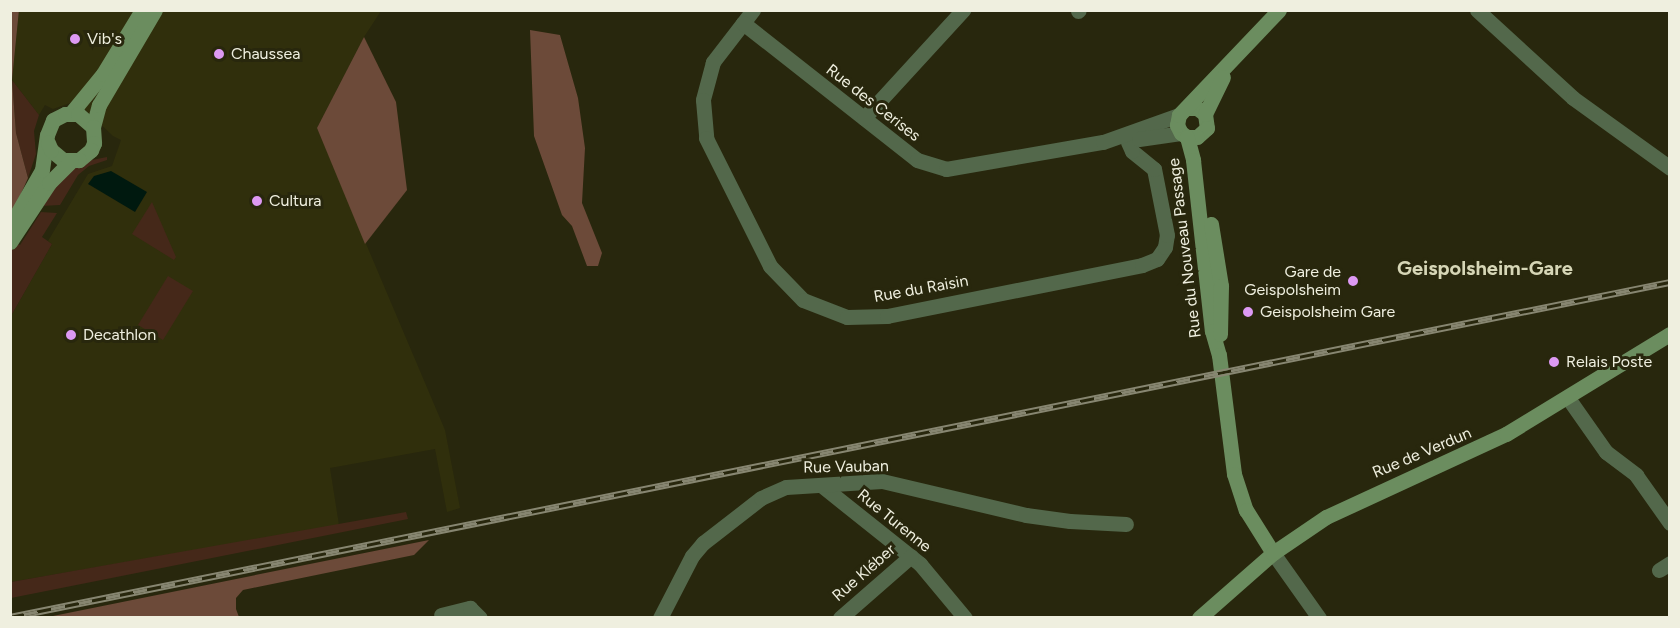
<!DOCTYPE html>
<html>
<head>
<meta charset="utf-8">
<style>
	body { margin:0 }
	#map { position:relative; width:1680px; height:628px; overflow:hidden; background:#28270d; font-family:Figtree,sans-serif }
	div>[style] { position:absolute }
	[style*='--x'] { left:calc(var(--x)*1px); top:calc(var(--y)*1px); width:calc(var(--w)*1px); rotate:calc(var(--a)*1deg) }
	.built>* { inset:0; background:#302f0c }
	.green>* { inset:0; background:#452819 }
	.forest>* { inset:0; background:#6c4a39 }
	.water>* { inset:0; background:#00190f }
	.street>* { height:15px; margin:-7.5px; padding:0 7.5px; transform-origin:7.5px; border-radius:7.5px; background:#53684b }
	.secondary>* { height:15px; margin:-7.5px; padding:0 7.5px; transform-origin:7.5px; border-radius:7.5px; background:#6b8d5f }
	.rail>* { height:7px; margin-top:-3.5px; transform-origin:0; background:repeating-linear-gradient(90deg,#28270d 0 14px,#878671 0 28px); box-sizing:border-box; border-block:2px solid #878671 }
	.dots>* { width:16px; height:16px; translate:-50% -50%; box-sizing:border-box; border:3px solid #28270d; border-radius:50% }
	span { translate:-50% -50%; white-space:nowrap; text-align:center; line-height:1.15; -webkit-text-stroke:6px #28270d; paint-order:stroke }
	.poi-label { font-size:16px; color:#efefdf }
	.left { translate:0 -50%; text-align:left }
	.right { translate:-100% -50%; text-align:right }
	.street-label { font-size:16px; color:#efefdf }
	.quarter-label { font-size:20px; color:#d6d6b6; font-weight:700 }
	.frame { position:absolute; inset:0; border:12px solid #efefdf; pointer-events:none }
</style>
</head>
<body>
<div id="map">
	<div class="built">
		<div style="clip-path:polygon(19px 11px,381px 11px,364px 37px,317px 128px,445px 430px,460px 508px,447px 512px,435px 449px,330px 468px,339px 525px,11px 582px,11px 316px,52px 244px,48px 241px,88px 174px,112px 166px,121px 140px,113px 136px,76px 101px,53px 109px,45px 105px,39px 115px,12px 80px)"></div>
	</div>
	<div class="green">
		<div style="clip-path:polygon(12px 80px,39px 115px,34px 131px,36px 154px,28px 178px,16px 133px)"></div>
		<div style="clip-path:polygon(107px 157px,107px 160px,89px 166px,78px 175px,60px 205px,41px 206px,60px 176px,92px 160px)"></div>
		<div style="clip-path:polygon(152px 202px,176px 257px,174px 260px,132px 234px)"></div>
		<div style="clip-path:polygon(41px 212px,57px 213px,42px 237px,52px 244px,11px 316px,11px 248px,14px 242px,20px 245px)"></div>
		<div style="clip-path:polygon(168px 276px,193px 291px,163px 340px,138px 325px)"></div>
		<div style="clip-path:polygon(406px 512px,408px 519px,11px 598px,11px 582px)"></div>
	</div>
	<div class="forest">
		<div style="clip-path:polygon(19px 10px,12px 80px,16px 133px,28px 178px,11px 216px,10px 11px)"></div>
		<div style="clip-path:polygon(530px 30px,560px 35px,578px 98px,585px 148px,582px 203px,602px 253px,598px 266px,587px 266px,572px 226px,562px 215px,534px 136px)"></div>
		<div style="clip-path:polygon(364px 37px,396px 102px,407px 190px,365px 244px,317px 128px)"></div>
		<div style="clip-path:polygon(429px 540px,414px 555px,243px 590px,236px 598px,236px 609px,239px 617px,48px 617px)"></div>
	</div>
	<div class="water">
		<div style="clip-path:polygon(111px 171px,147px 192px,135px 212px,88px 184px,94px 176px)"></div>
	</div>
	<div class="street">
		<div style="--x:753;--y:10;--w:66;--a:127.6"></div>
		<div style="--x:713;--y:62;--w:39;--a:105"></div>
		<div style="--x:703;--y:100;--w:38;--a:85"></div>
		<div style="--x:706;--y:138;--w:143;--a:63.4"></div>
		<div style="--x:770;--y:266;--w:47;--a:45.9"></div>
		<div style="--x:803;--y:300;--w:47;--a:21.1"></div>
		<div style="--x:847;--y:317;--w:40;--a:-1.4"></div>
		<div style="--x:887;--y:316;--w:260;--a:-11.3"></div>
		<div style="--x:1142;--y:265;--w:16;--a:-22"></div>
		<div style="--x:1157;--y:259;--w:14;--a:-56"></div>
		<div style="--x:1165;--y:247;--w:12;--a:-81"></div>
		<div style="--x:1167;--y:235;--w:67;--a:-101.1"></div>
		<div style="--x:1154;--y:169;--w:28;--a:-141"></div>
		<div style="--x:1132;--y:151;--w:10;--a:-114"></div>
		<div style="--x:1477;--y:10;--w:130;--a:42.5"></div>
		<div style="--x:1573;--y:98;--w:120;--a:35.8"></div>
		<div style="--x:1078;--y:11;--w:1;--a:-45"></div>
		<div style="--x:743;--y:23;--w:221;--a:38.2"></div>
		<div style="--x:917;--y:160;--w:30;--a:17"></div>
		<div style="--x:946;--y:169;--w:159;--a:-9.8"></div>
		<div style="--x:1103;--y:142;--w:81;--a:-19.6"></div>
		<div style="--x:864;--y:118;--w:147;--a:-47.5"></div>
		<div style="--x:1139;--y:139;--w:42;--a:-8.1"></div>
		<div style="--x:1568;--y:398;--w:66;--a:54.9"></div>
		<div style="--x:1606;--y:452;--w:38;--a:37"></div>
		<div style="--x:1636;--y:475;--w:59;--a:54.7"></div>
		<div style="--x:821;--y:485;--w:127;--a:38.6"></div>
		<div style="--x:920;--y:564;--w:70;--a:50.2"></div>
		<div style="--x:1273;--y:553;--w:80;--a:54.7"></div>
		<div style="--x:1659;--y:570;--w:13;--a:-32"></div>
		<div style="--x:441;--y:615;--w:30;--a:-14"></div>
		<div style="--x:470;--y:608;--w:14;--a:45"></div>
		<div style="--x:660;--y:618;--w:70;--a:-62.7"></div>
		<div style="--x:692;--y:556;--w:17;--a:-50"></div>
		<div style="--x:703;--y:543;--w:73;--a:-37.8"></div>
		<div style="--x:761;--y:498;--w:27;--a:-24"></div>
		<div style="--x:786;--y:487;--w:96;--a:-3.6"></div>
		<div style="--x:882;--y:481;--w:148;--a:13.3"></div>
		<div style="--x:1026;--y:515;--w:44;--a:7.8"></div>
		<div style="--x:1070;--y:521;--w:56;--a:3.1"></div>
		<div style="--x:840;--y:618;--w:94;--a:-41.1"></div>
	</div>
	<div class="secondary">
		<div style="--x:1187;--y:108;--w:10;--a:0"></div>
		<div style="--x:1197;--y:108;--w:10;--a:37"></div>
		<div style="--x:1205;--y:114;--w:14;--a:82"></div>
		<div style="--x:1207;--y:128;--w:13;--a:138"></div>
		<div style="--x:1197;--y:137;--w:10;--a:180"></div>
		<div style="--x:1187;--y:137;--w:7;--a:-146"></div>
		<div style="--x:1181;--y:133;--w:9;--a:-117"></div>
		<div style="--x:1177;--y:125;--w:10;--a:-79"></div>
		<div style="--x:1179;--y:115;--w:145;--a:-46.4"></div>
		<div style="--x:71;--y:113;--w:50;--a:-50.6"></div>
		<div style="--x:103;--y:74;--w:75;--a:-58.6"></div>
		<div style="--x:1205;--y:114;--w:41;--a:-64.1"></div>
		<div style="--x:93;--y:127;--w:23;--a:-75"></div>
		<div style="--x:99;--y:105;--w:110;--a:-59.5"></div>
		<div style="--x:1187;--y:137;--w:24;--a:75"></div>
		<div style="--x:1193;--y:160;--w:172;--a:83.7"></div>
		<div style="--x:1212;--y:331;--w:25;--a:74"></div>
		<div style="--x:1219;--y:355;--w:120;--a:82.8"></div>
		<div style="--x:1234;--y:474;--w:38;--a:72"></div>
		<div style="--x:1246;--y:510;--w:51;--a:57.9"></div>
		<div style="--x:1211;--y:224;--w:63;--a:80.8"></div>
		<div style="--x:1221;--y:286;--w:48;--a:91.2"></div>
		<div style="--x:10;--y:226;--w:64;--a:-60.3"></div>
		<div style="--x:42;--y:170;--w:35;--a:-82"></div>
		<div style="--x:47;--y:135;--w:16;--a:-68"></div>
		<div style="--x:53;--y:120;--w:13;--a:-27"></div>
		<div style="--x:65;--y:114;--w:13;--a:0"></div>
		<div style="--x:78;--y:114;--w:20;--a:41"></div>
		<div style="--x:93;--y:127;--w:16;--a:86"></div>
		<div style="--x:94;--y:143;--w:8;--a:113"></div>
		<div style="--x:91;--y:150;--w:16;--a:140"></div>
		<div style="--x:79;--y:160;--w:16;--a:180"></div>
		<div style="--x:63;--y:160;--w:16;--a:-140"></div>
		<div style="--x:51;--y:150;--w:8;--a:-113"></div>
		<div style="--x:10;--y:242;--w:71;--a:-56.5"></div>
		<div style="--x:49;--y:183;--w:31;--a:-45"></div>
		<div style="--x:1199;--y:618;--w:98;--a:-41.3"></div>
		<div style="--x:1273;--y:553;--w:64;--a:-34.2"></div>
		<div style="--x:1326;--y:517;--w:198;--a:-24.8"></div>
		<div style="--x:1506;--y:434;--w:192;--a:-31.4"></div>
	</div>
	<div class="rail">
		<div style="--x:10;--y:617;--w:1693;--a:-11.41"></div>
	</div>
	<div class="dots">
		<div style="left:75px;top:39px;background:#dd99f3"></div>
		<div style="left:219px;top:54px;background:#dd99f3"></div>
		<div style="left:257px;top:201px;background:#dd99f3"></div>
		<div style="left:1353px;top:281px;background:#dd99f3"></div>
		<div style="left:1248px;top:312px;background:#dd99f3"></div>
		<div style="left:71px;top:335px;background:#dd99f3"></div>
		<div style="left:1554px;top:362px;background:#dd99f3"></div>
	</div>
	<div class="poi-label">
		<span class="left" style="left:87px;top:39px">Vib's</span>
		<span class="left" style="left:231px;top:54px">Chaussea</span>
		<span class="left" style="left:269px;top:201px">Cultura</span>
		<span class="right" style="left:1341px;top:281px">Gare de<br>Geispolsheim</span>
		<span class="left" style="left:1260px;top:312px">Geispolsheim Gare</span>
		<span class="left" style="left:83px;top:335px">Decathlon</span>
		<span class="left" style="left:1566px;top:362px">Relais Poste</span>
	</div>
	<div class="street-label">
		<span style="left:873px;top:103px;rotate:38deg">Rue des Cerises</span>
		<span style="left:1185px;top:248px;rotate:-97deg">Rue du Nouveau Passage</span>
		<span style="left:921px;top:289px;rotate:-10deg">Rue du Raisin</span>
		<span style="left:1422px;top:453px;rotate:-23deg">Rue de Verdun</span>
		<span style="left:846px;top:467px;rotate:-1deg">Rue Vauban</span>
		<span style="left:894px;top:521px;rotate:39deg">Rue Turenne</span>
		<span style="left:864px;top:573px;rotate:-41deg">Rue Kléber</span>
	</div>
	<div class="quarter-label">
		<span style="left:1485px;top:268px">Geispolsheim-Gare</span>
	</div>
	<div class="frame"></div>
</div>
</body>
</html>
